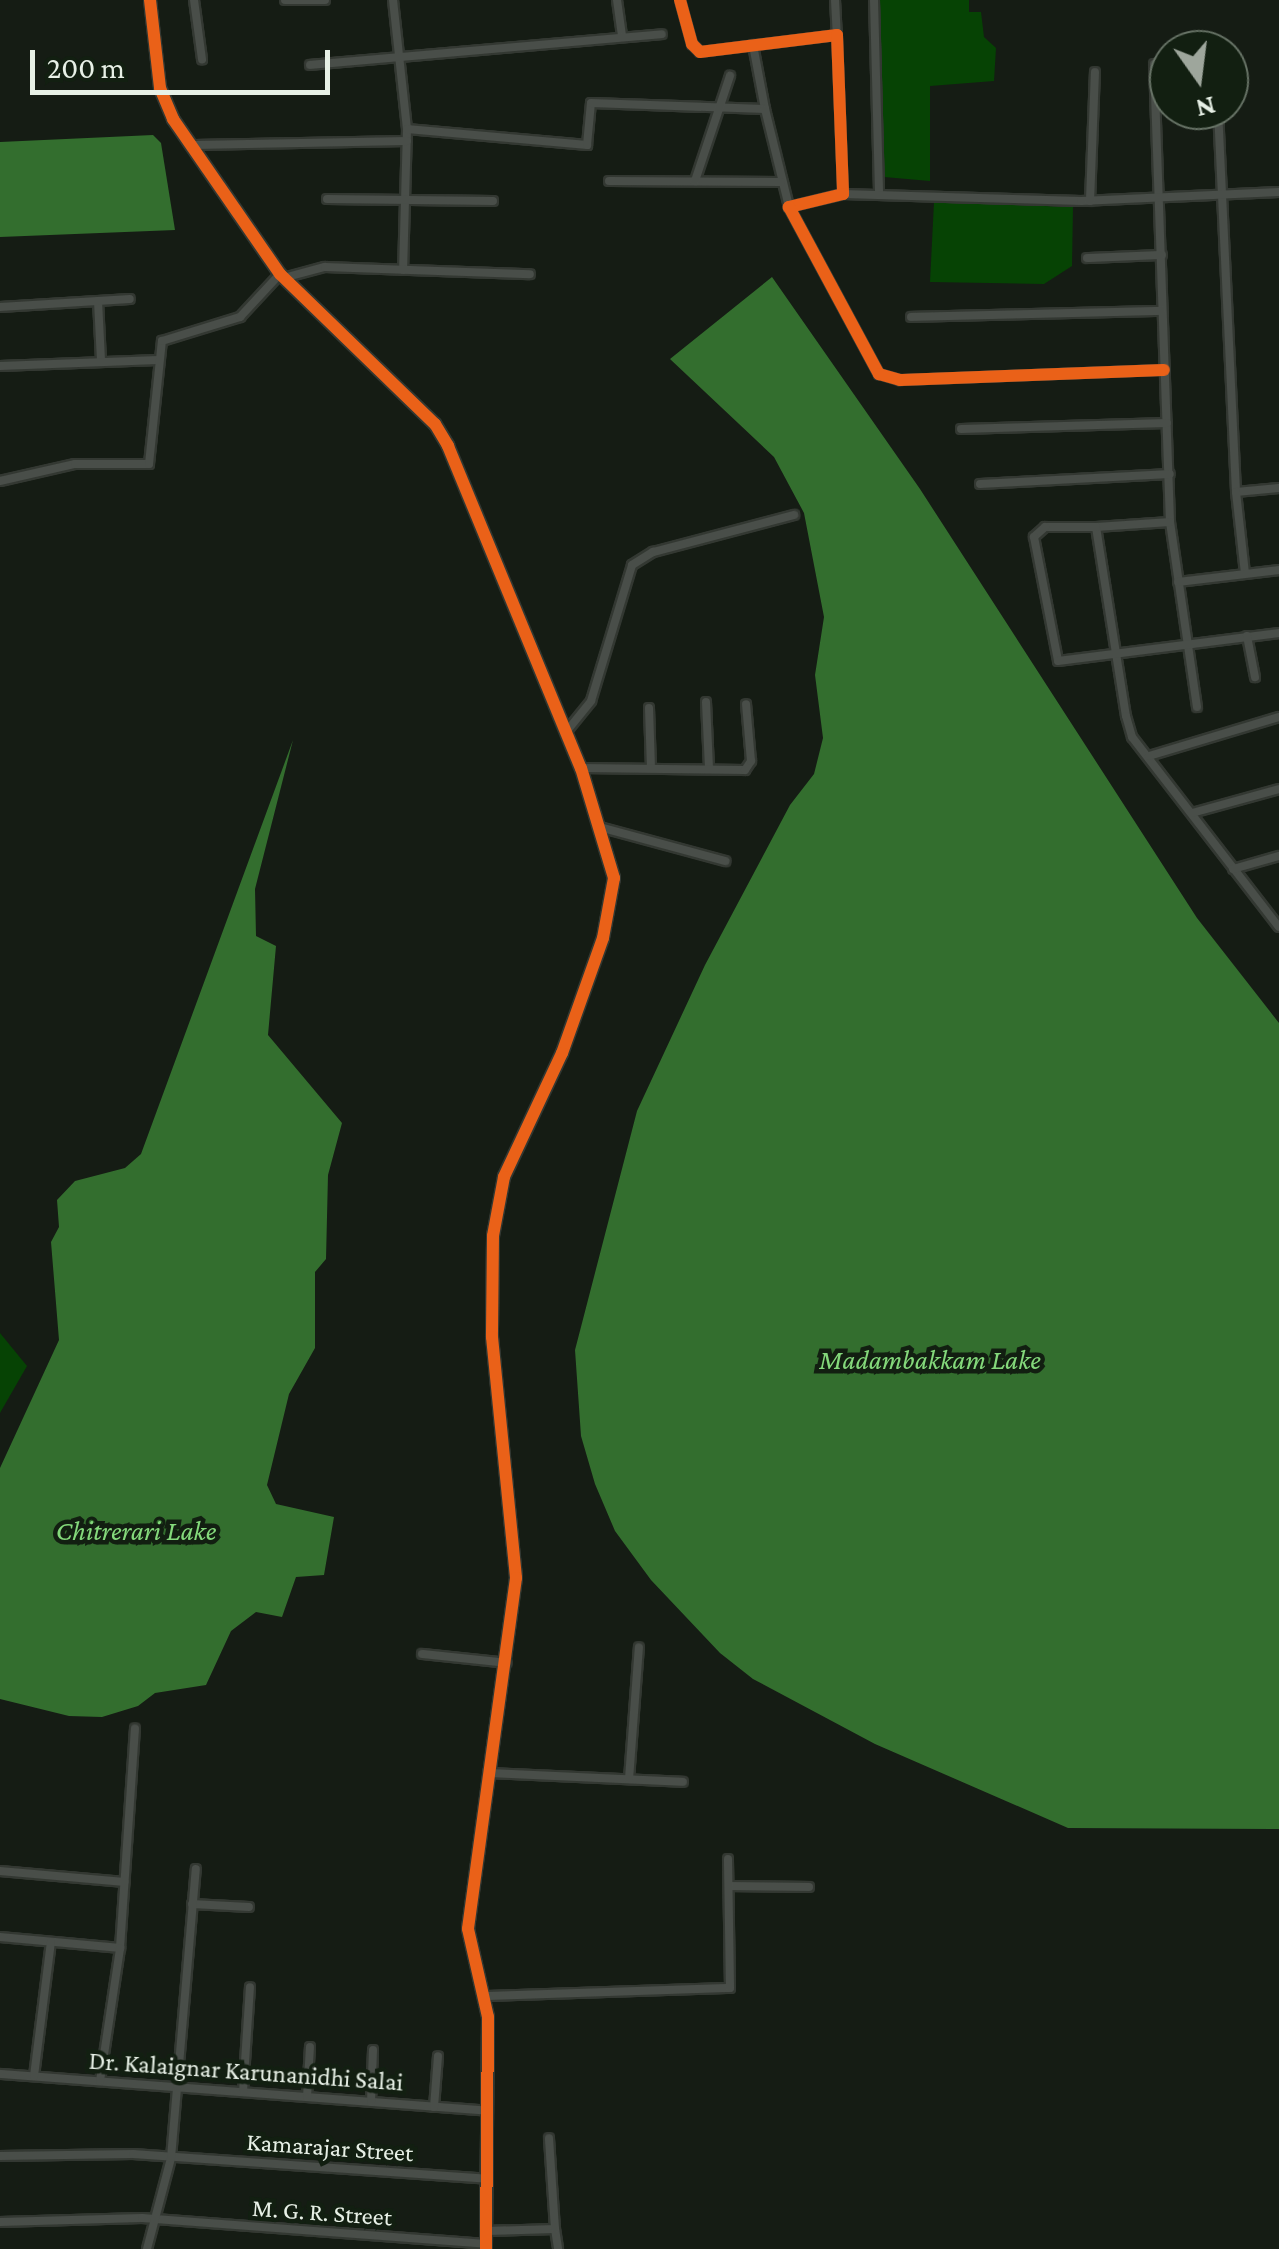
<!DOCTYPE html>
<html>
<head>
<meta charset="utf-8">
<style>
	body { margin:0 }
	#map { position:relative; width:1279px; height:2249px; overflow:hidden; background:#151c14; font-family:"Crimson Pro",serif }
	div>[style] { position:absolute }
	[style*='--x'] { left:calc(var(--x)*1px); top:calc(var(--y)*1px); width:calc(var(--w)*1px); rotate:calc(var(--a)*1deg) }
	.green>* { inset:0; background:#064304 }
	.water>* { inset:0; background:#336e2e }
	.roads { filter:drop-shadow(2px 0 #333832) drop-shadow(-2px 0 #333832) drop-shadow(0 2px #333832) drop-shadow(0 -2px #333832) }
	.minor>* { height:8px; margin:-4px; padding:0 4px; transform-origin:4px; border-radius:4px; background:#494e49 }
	.tertiary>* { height:10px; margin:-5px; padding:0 5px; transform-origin:5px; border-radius:5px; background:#494e49 }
	.cycleway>* { height:12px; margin:-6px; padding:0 6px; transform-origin:6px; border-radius:6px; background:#ea6118 }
	span { translate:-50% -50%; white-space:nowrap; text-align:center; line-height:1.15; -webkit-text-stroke:9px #121f11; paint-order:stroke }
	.street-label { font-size:25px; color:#e7f0e6 }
	.water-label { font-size:28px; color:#84d97b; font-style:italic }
	.north { position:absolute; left:1149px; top:30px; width:100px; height:100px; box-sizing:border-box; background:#121f11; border:2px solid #677366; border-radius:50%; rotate:166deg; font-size:28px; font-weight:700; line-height:40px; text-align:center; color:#e7f0e6 }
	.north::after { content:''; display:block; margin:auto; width:35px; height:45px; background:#9ea69c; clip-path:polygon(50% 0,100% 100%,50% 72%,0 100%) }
	.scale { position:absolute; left:30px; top:50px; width:300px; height:45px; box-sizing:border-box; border:5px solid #e7f0e6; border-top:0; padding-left:12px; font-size:30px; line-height:35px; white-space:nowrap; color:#e7f0e6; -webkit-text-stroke:8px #121f11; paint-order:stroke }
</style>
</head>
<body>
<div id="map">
	<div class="green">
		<div style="clip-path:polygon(877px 0,969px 0,969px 12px,981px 12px,984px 37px,996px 48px,994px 81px,930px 86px,930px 181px,884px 177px)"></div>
		<div style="clip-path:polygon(934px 202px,1073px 207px,1072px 266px,1044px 284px,930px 282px)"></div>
		<div style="clip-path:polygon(0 1333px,27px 1366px,0 1413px)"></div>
	</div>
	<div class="water">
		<div style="clip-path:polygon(153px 135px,161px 143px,175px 230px,0 237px,0 142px)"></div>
		<div style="clip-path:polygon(772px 277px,920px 489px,1197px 918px,1279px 1023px,1279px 1829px,1068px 1828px,875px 1744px,753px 1679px,720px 1653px,651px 1580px,615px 1531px,595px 1484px,581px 1436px,575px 1350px,637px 1111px,705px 965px,790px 805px,814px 774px,823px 738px,815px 675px,824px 617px,804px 513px,774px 457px,670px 359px)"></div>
		<div style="clip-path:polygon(293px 740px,255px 889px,256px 936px,276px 946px,268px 1035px,342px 1123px,328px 1175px,326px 1259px,315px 1272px,315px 1348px,289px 1394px,267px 1485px,276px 1504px,334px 1517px,324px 1575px,296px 1577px,282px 1617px,256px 1612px,231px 1631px,206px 1685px,155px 1693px,138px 1706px,102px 1717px,69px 1716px,0 1699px,0 1468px,59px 1340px,51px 1242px,59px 1227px,57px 1200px,75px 1181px,125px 1168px,141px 1154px)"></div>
	</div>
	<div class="roads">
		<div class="minor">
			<div style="--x:194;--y:0;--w:60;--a:82.3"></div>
			<div style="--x:285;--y:0;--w:40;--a:0"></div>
			<div style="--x:393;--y:0;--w:130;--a:83.8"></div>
			<div style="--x:407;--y:129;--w:141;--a:91.6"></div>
			<div style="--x:617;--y:0;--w:34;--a:82"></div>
			<div style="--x:680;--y:0;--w:46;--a:74.7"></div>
			<div style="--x:692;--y:44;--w:11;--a:45"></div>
			<div style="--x:700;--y:52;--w:138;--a:-7.1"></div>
			<div style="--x:837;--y:35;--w:159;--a:87.8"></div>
			<div style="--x:843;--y:194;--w:56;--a:166.5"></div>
			<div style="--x:789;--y:207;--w:190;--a:61.7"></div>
			<div style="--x:879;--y:374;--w:22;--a:16"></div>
			<div style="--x:900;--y:380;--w:264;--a:-2.2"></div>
			<div style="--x:835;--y:0;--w:35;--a:87"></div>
			<div style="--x:874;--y:0;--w:195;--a:88.5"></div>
			<div style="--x:753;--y:45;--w:65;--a:79.4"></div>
			<div style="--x:1154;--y:64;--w:458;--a:88"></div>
			<div style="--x:1170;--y:522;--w:187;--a:81.7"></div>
			<div style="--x:310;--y:65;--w:353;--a:-5"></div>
			<div style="--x:1218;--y:110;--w:382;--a:87.3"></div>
			<div style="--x:1236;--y:492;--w:43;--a:-5.3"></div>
			<div style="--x:407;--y:129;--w:181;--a:5.1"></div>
			<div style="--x:587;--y:145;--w:42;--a:-84.6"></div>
			<div style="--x:591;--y:103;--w:174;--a:2"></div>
			<div style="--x:765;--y:109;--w:101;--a:76.2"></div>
			<div style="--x:195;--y:145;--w:212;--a:-1.1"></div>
			<div style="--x:609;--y:181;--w:172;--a:0.3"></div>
			<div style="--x:695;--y:181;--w:111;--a:-71.6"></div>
			<div style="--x:843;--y:194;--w:238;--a:1.7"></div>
			<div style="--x:1081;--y:201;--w:198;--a:-2.6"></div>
			<div style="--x:327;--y:199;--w:166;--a:0.7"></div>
			<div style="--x:1090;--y:201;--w:129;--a:-87.8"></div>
			<div style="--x:1087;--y:258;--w:75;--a:-2.3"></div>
			<div style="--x:287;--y:277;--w:39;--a:-15"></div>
			<div style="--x:325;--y:267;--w:205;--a:2"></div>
			<div style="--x:98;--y:301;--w:59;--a:87.1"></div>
			<div style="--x:0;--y:307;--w:130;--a:-3.5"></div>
			<div style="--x:911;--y:317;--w:251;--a:-1.4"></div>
			<div style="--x:0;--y:366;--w:158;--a:-2.2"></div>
			<div style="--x:961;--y:429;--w:206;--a:-1.7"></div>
			<div style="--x:0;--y:481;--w:77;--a:-12.8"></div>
			<div style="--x:75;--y:464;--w:74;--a:0"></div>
			<div style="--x:149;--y:464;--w:124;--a:-84"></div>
			<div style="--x:162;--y:341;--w:82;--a:-17.1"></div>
			<div style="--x:240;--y:317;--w:59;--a:-47.1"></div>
			<div style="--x:980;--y:484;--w:190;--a:-3"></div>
			<div style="--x:1236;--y:492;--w:82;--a:83.7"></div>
			<div style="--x:1170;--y:522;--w:74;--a:176.1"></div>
			<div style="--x:1096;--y:527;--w:191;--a:81"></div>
			<div style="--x:1126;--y:716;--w:22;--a:74"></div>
			<div style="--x:1132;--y:737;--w:240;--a:52.3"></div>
			<div style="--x:1096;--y:527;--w:51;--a:180"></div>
			<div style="--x:1045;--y:527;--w:15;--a:138"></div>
			<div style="--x:1034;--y:537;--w:126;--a:79"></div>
			<div style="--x:1058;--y:661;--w:223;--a:-7.2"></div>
			<div style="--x:1178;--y:582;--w:102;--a:-6.8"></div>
			<div style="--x:1247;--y:636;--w:42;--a:79"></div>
			<div style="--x:706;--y:702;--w:65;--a:87.4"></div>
			<div style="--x:649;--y:708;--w:59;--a:88.1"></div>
			<div style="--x:566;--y:732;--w:40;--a:-51"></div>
			<div style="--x:591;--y:701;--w:142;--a:-73.2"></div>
			<div style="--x:632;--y:565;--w:25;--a:-32"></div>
			<div style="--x:653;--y:552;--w:146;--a:-14.7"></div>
			<div style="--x:1149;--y:756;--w:136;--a:-16.7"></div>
			<div style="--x:581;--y:768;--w:164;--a:0.7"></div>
			<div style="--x:745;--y:770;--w:11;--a:-56"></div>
			<div style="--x:751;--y:761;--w:57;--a:-95"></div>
			<div style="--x:1192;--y:813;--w:90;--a:-15.4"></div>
			<div style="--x:599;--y:827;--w:131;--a:15.1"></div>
			<div style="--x:1233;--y:869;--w:48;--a:-15.8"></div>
			<div style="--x:422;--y:1654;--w:85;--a:6"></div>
			<div style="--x:488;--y:1773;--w:195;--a:2.6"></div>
			<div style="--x:629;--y:1779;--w:132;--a:-85.7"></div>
			<div style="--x:0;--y:1871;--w:125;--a:5"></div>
			<div style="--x:730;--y:1886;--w:79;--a:0.7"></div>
			<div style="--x:192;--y:1904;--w:57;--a:3"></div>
			<div style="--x:0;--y:1937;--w:121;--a:5.2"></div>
			<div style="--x:120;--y:1948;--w:220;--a:-86.1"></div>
			<div style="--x:484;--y:1996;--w:246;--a:-1.9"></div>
			<div style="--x:730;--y:1988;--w:129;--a:-90.9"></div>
			<div style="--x:0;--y:2074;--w:489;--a:4.3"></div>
			<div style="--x:34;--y:2076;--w:135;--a:-82.8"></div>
			<div style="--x:100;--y:2081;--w:134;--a:-81.4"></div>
			<div style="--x:243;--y:2092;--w:105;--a:-86.2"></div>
			<div style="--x:307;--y:2097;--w:50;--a:-86.6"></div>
			<div style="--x:371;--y:2102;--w:52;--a:-87.8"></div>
			<div style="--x:434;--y:2107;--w:51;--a:-85.5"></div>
			<div style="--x:0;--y:2156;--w:133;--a:-0.9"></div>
			<div style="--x:133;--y:2154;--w:355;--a:4"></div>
			<div style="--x:0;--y:2222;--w:142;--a:-1.6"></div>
			<div style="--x:142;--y:2218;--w:345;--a:4.3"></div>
			<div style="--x:555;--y:2229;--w:20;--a:81"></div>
			<div style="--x:486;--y:2231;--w:69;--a:-1.7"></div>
			<div style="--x:555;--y:2229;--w:91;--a:-93.8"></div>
			<div style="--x:147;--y:2249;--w:94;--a:-75.2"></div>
			<div style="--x:171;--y:2158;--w:290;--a:-85.1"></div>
		</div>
		<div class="tertiary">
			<div style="--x:150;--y:0;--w:89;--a:83.5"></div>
			<div style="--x:160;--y:88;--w:34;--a:67"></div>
			<div style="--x:173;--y:119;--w:188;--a:55.4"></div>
			<div style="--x:280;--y:274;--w:216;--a:44.1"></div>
			<div style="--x:435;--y:424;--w:26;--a:59"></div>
			<div style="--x:448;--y:446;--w:348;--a:67.6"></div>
			<div style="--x:581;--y:768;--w:115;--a:73.3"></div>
			<div style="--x:614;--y:878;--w:61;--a:100.4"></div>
			<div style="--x:603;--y:938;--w:122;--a:109.6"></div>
			<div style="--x:562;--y:1053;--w:137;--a:115.1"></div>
			<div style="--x:504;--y:1177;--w:60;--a:100.6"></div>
			<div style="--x:493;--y:1236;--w:101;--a:90.6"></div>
			<div style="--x:492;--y:1337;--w:242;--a:84.3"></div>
			<div style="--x:516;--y:1578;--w:354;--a:97.8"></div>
			<div style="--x:468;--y:1929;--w:90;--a:77.2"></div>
			<div style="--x:488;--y:2017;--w:232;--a:90.5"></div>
		</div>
	</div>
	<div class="cycleway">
		<div style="--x:150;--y:0;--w:89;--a:83.5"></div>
		<div style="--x:160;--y:88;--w:34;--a:67"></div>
		<div style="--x:173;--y:119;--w:188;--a:55.4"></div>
		<div style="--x:280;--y:274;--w:216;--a:44.1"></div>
		<div style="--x:435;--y:424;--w:26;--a:59"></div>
		<div style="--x:448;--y:446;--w:348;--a:67.6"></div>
		<div style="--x:581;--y:768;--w:115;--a:73.3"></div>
		<div style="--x:614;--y:878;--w:61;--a:100.4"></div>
		<div style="--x:603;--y:938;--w:122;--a:109.6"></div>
		<div style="--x:562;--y:1053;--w:137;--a:115.1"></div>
		<div style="--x:504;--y:1177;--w:60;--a:100.6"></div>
		<div style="--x:493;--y:1236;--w:101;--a:90.6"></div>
		<div style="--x:492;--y:1337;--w:242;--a:84.3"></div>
		<div style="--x:516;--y:1578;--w:354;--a:97.8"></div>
		<div style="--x:468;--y:1929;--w:90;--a:77.2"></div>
		<div style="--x:488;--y:2017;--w:232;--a:90.5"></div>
		<div style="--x:680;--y:0;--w:46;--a:74.7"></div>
		<div style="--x:692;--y:44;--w:11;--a:45"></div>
		<div style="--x:700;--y:52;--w:138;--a:-7.1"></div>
		<div style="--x:837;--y:35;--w:159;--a:87.8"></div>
		<div style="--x:843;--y:194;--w:56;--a:166.5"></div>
		<div style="--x:789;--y:207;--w:190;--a:61.7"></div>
		<div style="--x:879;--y:374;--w:22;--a:16"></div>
		<div style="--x:900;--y:380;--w:264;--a:-2.2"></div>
	</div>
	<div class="street-label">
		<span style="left:246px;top:2072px;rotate:4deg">Dr. Kalaignar Karunanidhi Salai</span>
		<span style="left:330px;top:2148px;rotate:4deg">Kamarajar Street</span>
		<span style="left:322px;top:2213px;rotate:4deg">M. G. R. Street</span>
	</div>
	<div class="water-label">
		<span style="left:930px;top:1360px">Madambakkam Lake</span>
		<span style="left:136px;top:1531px">Chitrerari Lake</span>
	</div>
	<div class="north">N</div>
	<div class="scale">200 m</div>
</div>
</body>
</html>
